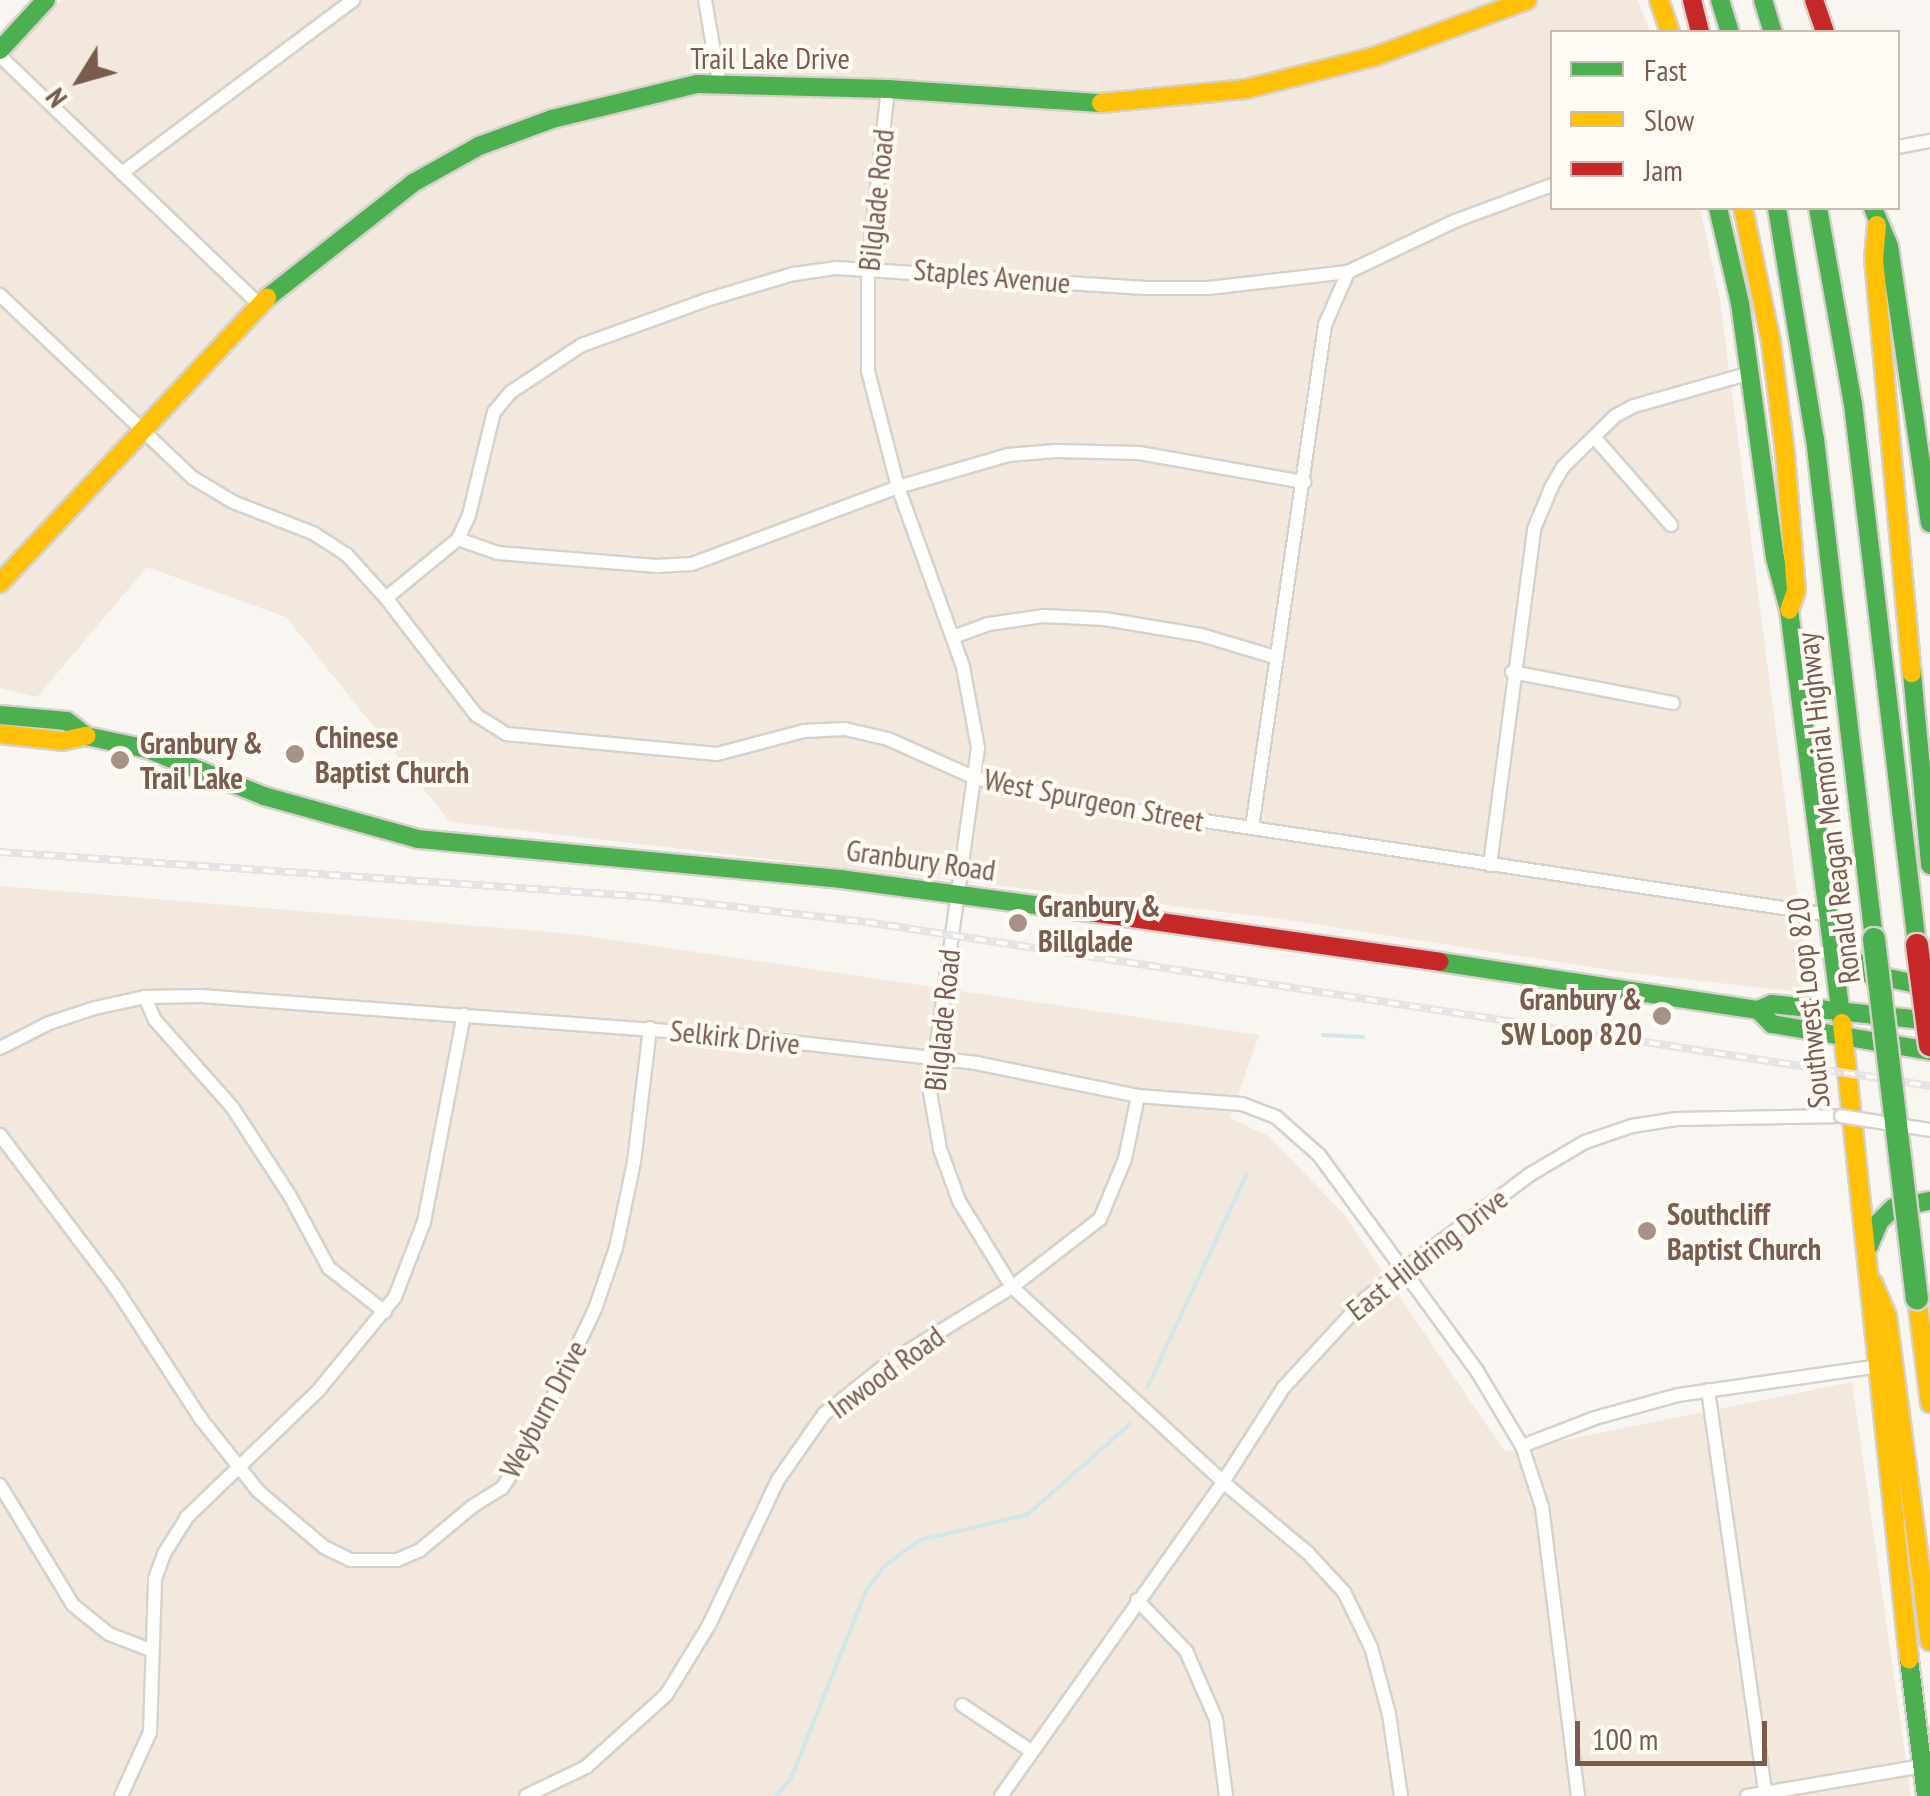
<!DOCTYPE html>
<html>
<head>
<meta charset="utf-8">
<style>
	body { margin:0 }
	#map { position:relative; width:1930px; height:1796px; overflow:hidden; background:#f9f5f0; font-family:"PT Sans Narrow",sans-serif }
	div>[style] { position:absolute }
	[style*='--x'] { left:calc(var(--x)*1px); top:calc(var(--y)*1px); width:calc(var(--w)*1px); rotate:calc(var(--a)*1deg) }
	.residential>* { inset:0; background:#f2e8de }
	.stream>* { height:4px; margin:-2px; padding:0 2px; transform-origin:2px; border-radius:2px; background:#d0e8ea }
	.roads { filter:drop-shadow(2px 0 #d7d1cb) drop-shadow(-2px 0 #d7d1cb) drop-shadow(0 2px #d7d1cb) drop-shadow(0 -2px #d7d1cb) }
	.street>* { height:12px; margin:-6px; padding:0 6px; transform-origin:6px; border-radius:6px; background:#fefefd }
	.fast>* { height:18px; margin:-9px; padding:0 9px; transform-origin:9px; border-radius:9px; background:#4caf50 }
	.slow>* { height:18px; margin:-9px; padding:0 9px; transform-origin:9px; border-radius:9px; background:#ffc107 }
	.jam>* { height:18px; margin:-9px; padding:0 9px; transform-origin:9px; border-radius:9px; background:#c62828 }
	.rail>* { height:8px; margin-top:-4px; transform-origin:0; background:repeating-linear-gradient(90deg,#fffaf3 0 11px,#e6e3e7 0 22px); box-sizing:border-box; border-block:2px solid #e6e3e7 }
	.bridges { filter:drop-shadow(2px 0 #d7d1cb) drop-shadow(-2px 0 #d7d1cb) drop-shadow(0 2px #d7d1cb) drop-shadow(0 -2px #d7d1cb) }
	.street-bridge>* { height:12px; margin:-6px; padding:0 6px; transform-origin:6px; border-radius:6px; background:#fefefd }
	.fast-bridge>* { height:22px; margin:-11px; padding:0 11px; transform-origin:11px; border-radius:11px; background:#4caf50 }
	.jam-bridge>* { height:22px; margin:-11px; padding:0 11px; transform-origin:11px; border-radius:11px; background:#c62828 }
	.dots>* { width:28px; height:28px; translate:-50% -50%; box-sizing:border-box; border:5px solid #fffaf3; border-radius:50% }
	span { translate:-50% -50%; white-space:nowrap; text-align:center; line-height:1.15; -webkit-text-stroke:8px #fffaf3; paint-order:stroke }
	.street-label { font-size:30px; color:#7a5c4d }
	.poi-label { font-size:30px; color:#7a5c4d; font-weight:700 }
	.left { translate:0 -50%; text-align:left }
	.right { translate:-100% -50%; text-align:right }
	.legend { position:absolute; left:1550px; top:30px; width:350px; height:180px; box-sizing:border-box; background:#fffaf3; border:2px solid #cabbb1; margin:0; padding:12px 18px; list-style:none; font-size:30px; color:#7a5c4d }
	.legend li { display:flex; align-items:center; gap:20px; height:50px }
	.legend b { width:50px; border:2px solid #cabbb1 }
	.north { position:absolute; left:30px; top:30px; width:100px; height:100px; -webkit-text-stroke:8px #fffaf3; paint-order:stroke; rotate:233deg; font-size:28px; font-weight:700; line-height:40px; text-align:center; color:#7a5c4d }
	.north::after { content:''; display:block; margin:auto; width:35px; height:45px; background:#7a5c4d; clip-path:polygon(50% 0,100% 100%,50% 72%,0 100%) }
	.scale { position:absolute; left:1575px; top:1721px; width:192px; height:45px; box-sizing:border-box; border:5px solid #7a5c4d; border-top:0; padding-left:12px; font-size:30px; line-height:35px; white-space:nowrap; color:#7a5c4d; -webkit-text-stroke:8px #fffaf3; paint-order:stroke }
</style>
</head>
<body>
<div id="map">
	<div class="residential">
		<div style="clip-path:polygon(62px 0,1638px 0,1650px 32px,1552px 32px,1552px 208px,1700px 208px,1720px 300px,1810px 993px,1630px 973px,1275px 918px,450px 822px,286px 617px,147px 567px,37px 697px,0 688px,0 66px,41px 16px)"></div>
		<div style="clip-path:polygon(0 886px,573px 934px,1259px 1035px,1230px 1118px,1268px 1136px,1342px 1212px,1505px 1452px,1852px 1382px,1911px 1796px,0 1796px)"></div>
	</div>
	<div class="stream">
		<div style="--x:1323;--y:1035;--w:40;--a:2.9"></div>
		<div style="--x:1147;--y:1388;--w:236;--a:-65"></div>
		<div style="--x:776;--y:1796;--w:23;--a:-50"></div>
		<div style="--x:791;--y:1778;--w:199;--a:-68.2"></div>
		<div style="--x:865;--y:1593;--w:32;--a:-55"></div>
		<div style="--x:883;--y:1567;--w:46;--a:-36.1"></div>
		<div style="--x:920;--y:1540;--w:110;--a:-13.2"></div>
		<div style="--x:1027;--y:1515;--w:137;--a:-41.5"></div>
	</div>
	<div class="roads">
		<div class="street">
			<div style="--x:705;--y:0;--w:88;--a:80.2"></div>
			<div style="--x:0;--y:56;--w:359;--a:43.8"></div>
			<div style="--x:888;--y:89;--w:179;--a:96.4"></div>
			<div style="--x:868;--y:267;--w:104;--a:90"></div>
			<div style="--x:868;--y:371;--w:120;--a:75.5"></div>
			<div style="--x:898;--y:487;--w:191;--a:70.1"></div>
			<div style="--x:963;--y:667;--w:82;--a:79.5"></div>
			<div style="--x:978;--y:748;--w:347;--a:97.9"></div>
			<div style="--x:930;--y:1092;--w:58;--a:80"></div>
			<div style="--x:940;--y:1149;--w:55;--a:69.9"></div>
			<div style="--x:959;--y:1201;--w:101;--a:58.4"></div>
			<div style="--x:1012;--y:1287;--w:287;--a:42.7"></div>
			<div style="--x:1223;--y:1482;--w:111;--a:39.9"></div>
			<div style="--x:1308;--y:1553;--w:53;--a:47.3"></div>
			<div style="--x:1344;--y:1592;--w:61;--a:63.9"></div>
			<div style="--x:1371;--y:1647;--w:69;--a:75"></div>
			<div style="--x:1389;--y:1714;--w:83;--a:81.7"></div>
			<div style="--x:1898;--y:147;--w:33;--a:-11"></div>
			<div style="--x:122;--y:173;--w:289;--a:-36.8"></div>
			<div style="--x:0;--y:295;--w:266;--a:43.5"></div>
			<div style="--x:193;--y:478;--w:47;--a:31"></div>
			<div style="--x:233;--y:502;--w:86;--a:21.2"></div>
			<div style="--x:313;--y:533;--w:40;--a:32.9"></div>
			<div style="--x:347;--y:555;--w:58;--a:47.8"></div>
			<div style="--x:386;--y:598;--w:148;--a:52.4"></div>
			<div style="--x:476;--y:715;--w:36;--a:32"></div>
			<div style="--x:506;--y:734;--w:212;--a:5.4"></div>
			<div style="--x:717;--y:754;--w:90;--a:-14.8"></div>
			<div style="--x:804;--y:731;--w:41;--a:-2.8"></div>
			<div style="--x:845;--y:729;--w:44;--a:13.1"></div>
			<div style="--x:888;--y:739;--w:95;--a:24.1"></div>
			<div style="--x:975;--y:778;--w:100;--a:13.3"></div>
			<div style="--x:1072;--y:801;--w:766;--a:8.56"></div>
			<div style="--x:1594;--y:437;--w:117;--a:48.8"></div>
			<div style="--x:458;--y:539;--w:42;--a:19.3"></div>
			<div style="--x:498;--y:553;--w:159;--a:4.7"></div>
			<div style="--x:656;--y:566;--w:36;--a:-3"></div>
			<div style="--x:692;--y:564;--w:220;--a:-20.5"></div>
			<div style="--x:898;--y:487;--w:115;--a:-16.2"></div>
			<div style="--x:1008;--y:455;--w:48;--a:-4.8"></div>
			<div style="--x:1056;--y:451;--w:83;--a:1.4"></div>
			<div style="--x:1139;--y:453;--w:168;--a:10"></div>
			<div style="--x:386;--y:598;--w:93;--a:-39.3"></div>
			<div style="--x:458;--y:539;--w:26;--a:-65"></div>
			<div style="--x:469;--y:515;--w:106;--a:-76.4"></div>
			<div style="--x:494;--y:412;--w:26;--a:-50"></div>
			<div style="--x:511;--y:392;--w:85;--a:-33.5"></div>
			<div style="--x:582;--y:345;--w:132;--a:-19.9"></div>
			<div style="--x:706;--y:300;--w:92;--a:-16.5"></div>
			<div style="--x:794;--y:274;--w:42;--a:-8.1"></div>
			<div style="--x:836;--y:268;--w:310;--a:3.7"></div>
			<div style="--x:1145;--y:288;--w:63;--a:0"></div>
			<div style="--x:1208;--y:288;--w:141;--a:-6.5"></div>
			<div style="--x:1348;--y:272;--w:119;--a:-25.5"></div>
			<div style="--x:1455;--y:221;--w:103;--a:-20.4"></div>
			<div style="--x:953;--y:637;--w:38;--a:-20"></div>
			<div style="--x:989;--y:624;--w:56;--a:-8.3"></div>
			<div style="--x:1044;--y:616;--w:61;--a:2.8"></div>
			<div style="--x:1105;--y:619;--w:97;--a:9.5"></div>
			<div style="--x:1201;--y:635;--w:77;--a:16.6"></div>
			<div style="--x:1512;--y:672;--w:164;--a:10.9"></div>
			<div style="--x:1252;--y:828;--w:508;--a:-81.74"></div>
			<div style="--x:1325;--y:325;--w:58;--a:-66.5"></div>
			<div style="--x:1490;--y:865;--w:339;--a:-82.5"></div>
			<div style="--x:1534;--y:529;--w:47;--a:-67.3"></div>
			<div style="--x:1552;--y:486;--w:22;--a:-60"></div>
			<div style="--x:1563;--y:467;--w:73;--a:-44.4"></div>
			<div style="--x:1615;--y:416;--w:21;--a:-28"></div>
			<div style="--x:1634;--y:406;--w:122;--a:-15.8"></div>
			<div style="--x:145;--y:997;--w:25;--a:67"></div>
			<div style="--x:155;--y:1020;--w:116;--a:48.5"></div>
			<div style="--x:232;--y:1107;--w:106;--a:56.9"></div>
			<div style="--x:290;--y:1196;--w:82;--a:61.6"></div>
			<div style="--x:329;--y:1268;--w:71;--a:38.2"></div>
			<div style="--x:0;--y:1048;--w:55;--a:-27"></div>
			<div style="--x:49;--y:1023;--w:48;--a:-18.1"></div>
			<div style="--x:95;--y:1008;--w:51;--a:-12.4"></div>
			<div style="--x:145;--y:997;--w:56;--a:-1"></div>
			<div style="--x:201;--y:996;--w:547;--a:4.3"></div>
			<div style="--x:746;--y:1037;--w:231;--a:6.4"></div>
			<div style="--x:976;--y:1063;--w:165;--a:11.5"></div>
			<div style="--x:1138;--y:1096;--w:104;--a:4.4"></div>
			<div style="--x:1242;--y:1104;--w:36;--a:21"></div>
			<div style="--x:1276;--y:1117;--w:57;--a:41.5"></div>
			<div style="--x:1319;--y:1155;--w:268;--a:53.8"></div>
			<div style="--x:1477;--y:1371;--w:87;--a:59"></div>
			<div style="--x:1522;--y:1446;--w:64;--a:71.8"></div>
			<div style="--x:1542;--y:1507;--w:291;--a:82.9"></div>
			<div style="--x:0;--y:1135;--w:191;--a:52.9"></div>
			<div style="--x:115;--y:1287;--w:158;--a:56.9"></div>
			<div style="--x:201;--y:1419;--w:92;--a:51.6"></div>
			<div style="--x:258;--y:1491;--w:87;--a:40.3"></div>
			<div style="--x:324;--y:1547;--w:30;--a:26"></div>
			<div style="--x:351;--y:1560;--w:46;--a:0"></div>
			<div style="--x:397;--y:1560;--w:25;--a:-23"></div>
			<div style="--x:420;--y:1550;--w:69;--a:-39.7"></div>
			<div style="--x:473;--y:1506;--w:34;--a:-32"></div>
			<div style="--x:502;--y:1488;--w:45;--a:-56"></div>
			<div style="--x:527;--y:1451;--w:157;--a:-64.4"></div>
			<div style="--x:595;--y:1309;--w:65;--a:-71"></div>
			<div style="--x:616;--y:1248;--w:88;--a:-78.2"></div>
			<div style="--x:634;--y:1162;--w:135;--a:-83.2"></div>
			<div style="--x:1708;--y:1390;--w:410;--a:81.9"></div>
			<div style="--x:1522;--y:1446;--w:78;--a:-21"></div>
			<div style="--x:1595;--y:1418;--w:86;--a:-15.5"></div>
			<div style="--x:1678;--y:1395;--w:203;--a:-8.2"></div>
			<div style="--x:0;--y:1485;--w:140;--a:58.7"></div>
			<div style="--x:73;--y:1605;--w:46;--a:38.9"></div>
			<div style="--x:109;--y:1634;--w:45;--a:20.9"></div>
			<div style="--x:1137;--y:1600;--w:71;--a:46.1"></div>
			<div style="--x:1186;--y:1651;--w:74;--a:66.2"></div>
			<div style="--x:1216;--y:1719;--w:78;--a:82.6"></div>
			<div style="--x:962;--y:1705;--w:83;--a:33.7"></div>
			<div style="--x:121;--y:1796;--w:70;--a:-65.6"></div>
			<div style="--x:150;--y:1732;--w:153;--a:-88.1"></div>
			<div style="--x:155;--y:1579;--w:27;--a:-70"></div>
			<div style="--x:164;--y:1554;--w:44;--a:-58.1"></div>
			<div style="--x:187;--y:1517;--w:180;--a:-43.9"></div>
			<div style="--x:317;--y:1392;--w:123;--a:-50.6"></div>
			<div style="--x:395;--y:1297;--w:80;--a:-68.9"></div>
			<div style="--x:424;--y:1222;--w:211;--a:-79.1"></div>
			<div style="--x:526;--y:1796;--w:67;--a:-25.8"></div>
			<div style="--x:586;--y:1767;--w:108;--a:-42"></div>
			<div style="--x:666;--y:1695;--w:82;--a:-58.4"></div>
			<div style="--x:709;--y:1625;--w:161;--a:-64.6"></div>
			<div style="--x:778;--y:1480;--w:80;--a:-55.1"></div>
			<div style="--x:824;--y:1414;--w:80;--a:-38.4"></div>
			<div style="--x:887;--y:1364;--w:147;--a:-31.6"></div>
			<div style="--x:1012;--y:1287;--w:111;--a:-37.7"></div>
			<div style="--x:1100;--y:1219;--w:65;--a:-67.4"></div>
			<div style="--x:1125;--y:1159;--w:64;--a:-78.3"></div>
			<div style="--x:1001;--y:1796;--w:385;--a:-54.7"></div>
			<div style="--x:1223;--y:1482;--w:113;--a:-57.3"></div>
			<div style="--x:1284;--y:1387;--w:121;--a:-47.3"></div>
			<div style="--x:1366;--y:1298;--w:204;--a:-37"></div>
			<div style="--x:1529;--y:1175;--w:65;--a:-30.5"></div>
			<div style="--x:1585;--y:1142;--w:50;--a:-18.8"></div>
			<div style="--x:1632;--y:1126;--w:45;--a:-9"></div>
			<div style="--x:1676;--y:1119;--w:165;--a:-1"></div>
			<div style="--x:1747;--y:1796;--w:178;--a:-9.7"></div>
		</div>
		<div class="fast">
			<div style="--x:1720;--y:0;--w:34;--a:73"></div>
			<div style="--x:1763;--y:0;--w:34;--a:73"></div>
			<div style="--x:0;--y:50;--w:68;--a:-47.4"></div>
			<div style="--x:1718;--y:208;--w:98;--a:77"></div>
			<div style="--x:1740;--y:303;--w:257;--a:82.2"></div>
			<div style="--x:1775;--y:558;--w:54;--a:74.9"></div>
			<div style="--x:1789;--y:610;--w:416;--a:82.7"></div>
			<div style="--x:1777;--y:208;--w:234;--a:80.7"></div>
			<div style="--x:1815;--y:439;--w:503;--a:83.27"></div>
			<div style="--x:1818;--y:208;--w:199;--a:79.9"></div>
			<div style="--x:1853;--y:404;--w:545;--a:83.25"></div>
			<div style="--x:1873;--y:208;--w:41;--a:67.2"></div>
			<div style="--x:1889;--y:246;--w:280;--a:81.6"></div>
			<div style="--x:267;--y:298;--w:186;--a:-38.2"></div>
			<div style="--x:413;--y:183;--w:76;--a:-29.3"></div>
			<div style="--x:479;--y:146;--w:78;--a:-20.3"></div>
			<div style="--x:552;--y:119;--w:149;--a:-13.6"></div>
			<div style="--x:697;--y:84;--w:191;--a:1.5"></div>
			<div style="--x:888;--y:89;--w:213;--a:3.8"></div>
			<div style="--x:1912;--y:673;--w:193;--a:84.6"></div>
			<div style="--x:0;--y:715;--w:67;--a:5.1"></div>
			<div style="--x:67;--y:721;--w:24;--a:38"></div>
			<div style="--x:86;--y:736;--w:62;--a:12"></div>
			<div style="--x:147;--y:749;--w:126;--a:21.9"></div>
			<div style="--x:264;--y:796;--w:160;--a:15.6"></div>
			<div style="--x:418;--y:839;--w:425;--a:5.4"></div>
			<div style="--x:841;--y:879;--w:258;--a:7.6"></div>
			<div style="--x:1836;--y:925;--w:27;--a:68"></div>
			<div style="--x:1846;--y:950;--w:30;--a:50"></div>
			<div style="--x:1865;--y:973;--w:48;--a:12"></div>
			<div style="--x:1912;--y:983;--w:18;--a:-6"></div>
			<div style="--x:1440;--y:962;--w:322;--a:8.6"></div>
			<div style="--x:1758;--y:1010;--w:15;--a:-23"></div>
			<div style="--x:1772;--y:1004;--w:159;--a:6.1"></div>
			<div style="--x:1758;--y:1010;--w:20;--a:45"></div>
			<div style="--x:1772;--y:1024;--w:160;--a:9.7"></div>
			<div style="--x:1869;--y:1246;--w:26;--a:-67"></div>
			<div style="--x:1879;--y:1222;--w:20;--a:-45"></div>
			<div style="--x:1893;--y:1208;--w:38;--a:-11"></div>
			<div style="--x:1909;--y:1659;--w:138;--a:82.9"></div>
		</div>
		<div class="slow">
			<div style="--x:1659;--y:0;--w:34;--a:71"></div>
			<div style="--x:1101;--y:103;--w:146;--a:-5.5"></div>
			<div style="--x:1246;--y:89;--w:134;--a:-14.2"></div>
			<div style="--x:1376;--y:56;--w:161;--a:-20.3"></div>
			<div style="--x:1743;--y:208;--w:137;--a:78.2"></div>
			<div style="--x:1771;--y:342;--w:112;--a:82.8"></div>
			<div style="--x:1785;--y:453;--w:138;--a:85.4"></div>
			<div style="--x:1796;--y:591;--w:20;--a:110"></div>
			<div style="--x:1877;--y:225;--w:34;--a:95"></div>
			<div style="--x:1874;--y:259;--w:416;--a:84.8"></div>
			<div style="--x:0;--y:583;--w:391;--a:-46.9"></div>
			<div style="--x:0;--y:734;--w:62;--a:6.4"></div>
			<div style="--x:62;--y:741;--w:25;--a:-12"></div>
			<div style="--x:1842;--y:1023;--w:640;--a:83.99"></div>
			<div style="--x:1873;--y:1283;--w:36;--a:67"></div>
			<div style="--x:1887;--y:1316;--w:328;--a:82.5"></div>
			<div style="--x:1917;--y:1298;--w:106;--a:82.9"></div>
		</div>
		<div class="jam">
			<div style="--x:1692;--y:0;--w:33;--a:76"></div>
			<div style="--x:1814;--y:0;--w:34;--a:71"></div>
			<div style="--x:1097;--y:913;--w:346;--a:8.1"></div>
		</div>
	</div>
	<div class="rail">
		<div style="--x:0;--y:852;--w:652;--a:3.96"></div>
		<div style="--x:650;--y:897;--w:217;--a:6.6"></div>
		<div style="--x:866;--y:922;--w:1077;--a:8.76"></div>
	</div>
	<div class="bridges">
		<div class="street-bridge">
			<div style="--x:1841;--y:1116;--w:90;--a:8.9"></div>
		</div>
		<div class="fast-bridge">
			<div style="--x:1874;--y:939;--w:362;--a:83.2"></div>
		</div>
		<div class="jam-bridge">
			<div style="--x:1917;--y:945;--w:101;--a:82.6"></div>
		</div>
	</div>
	<div class="dots">
		<div style="left:295px;top:754px;background:#a69286"></div>
		<div style="left:120px;top:760px;background:#a69286"></div>
		<div style="left:1018px;top:923px;background:#a69286"></div>
		<div style="left:1662px;top:1016px;background:#a69286"></div>
		<div style="left:1647px;top:1231px;background:#a69286"></div>
	</div>
	<div class="street-label">
		<span style="left:770px;top:58px">Trail Lake Drive</span>
		<span style="left:876px;top:200px;rotate:-84deg">Bilglade Road</span>
		<span style="left:992px;top:276px;rotate:5deg">Staples Avenue</span>
		<span style="left:1094px;top:800px;rotate:11deg">West Spurgeon Street</span>
		<span style="left:1828px;top:808px;rotate:-97deg">Ronald Reagan Memorial Highway</span>
		<span style="left:921px;top:860px;rotate:8deg">Granbury Road</span>
		<span style="left:1808px;top:1003px;rotate:-96deg">Southwest Loop 820</span>
		<span style="left:942px;top:1020px;rotate:-84deg">Bilglade Road</span>
		<span style="left:735px;top:1037px;rotate:6deg">Selkirk Drive</span>
		<span style="left:1427px;top:1254px;rotate:-38deg">East Hildring Drive</span>
		<span style="left:886px;top:1372px;rotate:-36deg">Inwood Road</span>
		<span style="left:543px;top:1409px;rotate:-62deg">Weyburn Drive</span>
	</div>
	<div class="poi-label">
		<span class="left" style="left:315px;top:754px">Chinese<br>Baptist Church</span>
		<span class="left" style="left:140px;top:760px">Granbury &amp;<br>Trail Lake</span>
		<span class="left" style="left:1038px;top:923px">Granbury &amp;<br>Billglade</span>
		<span class="right" style="left:1642px;top:1016px">Granbury &amp;<br>SW Loop 820</span>
		<span class="left" style="left:1667px;top:1231px">Southcliff<br>Baptist Church</span>
	</div>
	<ul class="legend">
	<li><b style="height:12px;background:#4caf50"></b>Fast</li>
	<li><b style="height:12px;background:#ffc107"></b>Slow</li>
	<li><b style="height:12px;background:#c62828"></b>Jam</li>
	</ul>
	<div class="north">N</div>
	<div class="scale">100 m</div>
</div>
</body>
</html>
